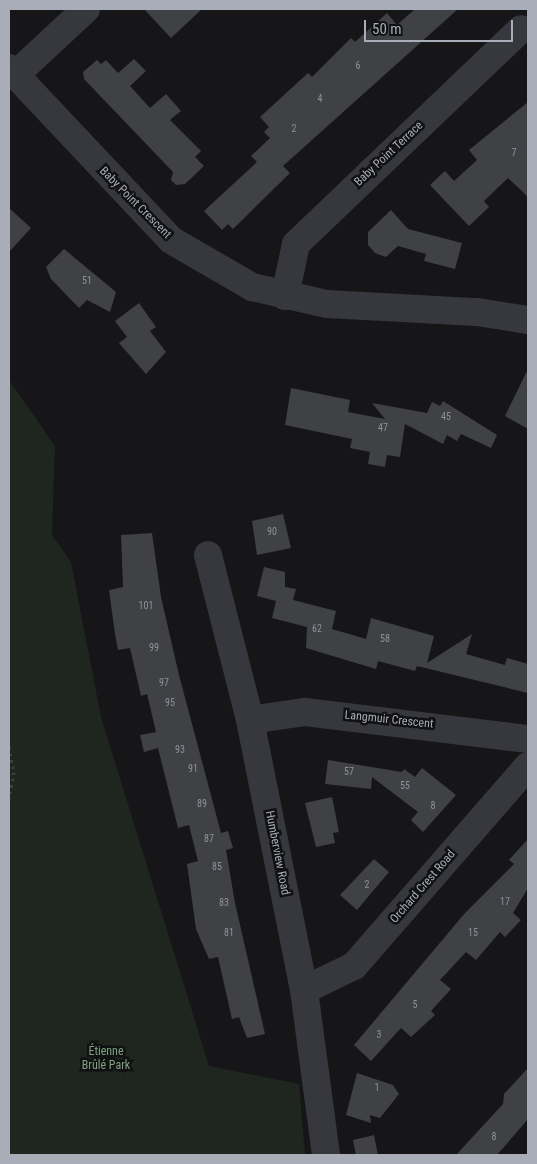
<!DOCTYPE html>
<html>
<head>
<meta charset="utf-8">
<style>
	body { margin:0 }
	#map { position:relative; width:537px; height:1164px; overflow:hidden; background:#161618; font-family:"Roboto Condensed",sans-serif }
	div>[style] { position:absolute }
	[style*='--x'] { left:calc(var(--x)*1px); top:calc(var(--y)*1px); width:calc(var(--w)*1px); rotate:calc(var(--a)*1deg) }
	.green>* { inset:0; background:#1e261f }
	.building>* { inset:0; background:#404145 }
	.path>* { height:3px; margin-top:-1.5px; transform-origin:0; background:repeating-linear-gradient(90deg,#3d3f44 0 2.5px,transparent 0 6.5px) }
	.minor>* { height:28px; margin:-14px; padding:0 14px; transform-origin:14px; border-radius:14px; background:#37383d }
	span { translate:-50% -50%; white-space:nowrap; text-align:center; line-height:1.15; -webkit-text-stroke:5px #111113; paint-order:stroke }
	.number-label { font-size:10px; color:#8e929b }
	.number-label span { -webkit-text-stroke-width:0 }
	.street-label { font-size:12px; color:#a8adb8 }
	.park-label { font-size:12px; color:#7fa381 }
	.frame { position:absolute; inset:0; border:10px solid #a8adb8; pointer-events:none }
	.scale { position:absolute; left:364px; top:20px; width:149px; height:22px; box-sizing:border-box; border:2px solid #a8adb8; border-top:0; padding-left:6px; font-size:15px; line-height:18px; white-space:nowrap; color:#a8adb8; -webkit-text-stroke:4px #111113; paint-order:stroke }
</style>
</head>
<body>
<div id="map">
	<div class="green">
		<div style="clip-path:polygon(9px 380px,55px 446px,52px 535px,71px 562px,101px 717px,209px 1066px,299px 1084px,305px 1155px,9px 1155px)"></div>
	</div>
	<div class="building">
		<div style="clip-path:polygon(144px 9px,202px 9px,171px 38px)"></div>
		<div style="clip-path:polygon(415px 9px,458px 9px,283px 166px,290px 173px,233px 229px,228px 224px,222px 230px,204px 211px,257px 162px,251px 156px,270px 138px,264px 132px,269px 127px,260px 117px,308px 73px,312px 77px,351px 38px,355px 42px,387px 13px,397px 25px)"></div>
		<div style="clip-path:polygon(134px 59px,146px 71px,130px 86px,150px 108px,166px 94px,181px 111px,170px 120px,201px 151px,195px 157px,204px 166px,185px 184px,176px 185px,171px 180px,173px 172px,84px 79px,83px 72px,97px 60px,101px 64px,106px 60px,118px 73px)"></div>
		<div style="clip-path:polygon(528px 102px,528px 197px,508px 178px,484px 201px,489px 207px,469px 226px,430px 185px,445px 171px,454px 181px,477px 160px,469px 150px)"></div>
		<div style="clip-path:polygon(9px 208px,31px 228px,9px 252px)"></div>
		<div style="clip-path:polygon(391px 210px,408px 229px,462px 243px,455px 269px,424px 261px,426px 254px,398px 246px,386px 257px,375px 253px,368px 245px,368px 232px)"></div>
		<div style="clip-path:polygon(64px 249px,116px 292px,110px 312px,87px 300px,79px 308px,51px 279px,46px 267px)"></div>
		<div style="clip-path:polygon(139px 303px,156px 327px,150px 331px,166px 352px,146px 374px,119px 343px,127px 337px,115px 321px)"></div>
		<div style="clip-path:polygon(527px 371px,528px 372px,528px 429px,505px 416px)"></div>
		<div style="clip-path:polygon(291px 388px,350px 400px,348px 412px,385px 419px,372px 403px,427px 413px,432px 402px,440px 406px,443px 401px,497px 435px,491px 448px,461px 434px,457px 441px,447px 435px,443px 444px,405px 424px,400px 457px,387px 455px,385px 467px,368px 464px,370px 452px,350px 448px,352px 439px,285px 425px)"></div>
		<div style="clip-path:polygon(283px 514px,291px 548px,257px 555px,252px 521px)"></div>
		<div style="clip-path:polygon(152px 533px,161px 597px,179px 675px,221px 833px,228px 831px,233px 848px,226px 850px,235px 903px,265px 1034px,247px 1038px,239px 1017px,232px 1019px,218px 957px,209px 959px,196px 929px,187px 864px,198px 861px,189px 825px,178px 828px,158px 748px,144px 752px,140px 735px,156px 732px,147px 694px,141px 696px,130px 648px,118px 650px,115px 634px,109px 590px,123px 587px,121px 535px)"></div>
		<div style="clip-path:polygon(264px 567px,285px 572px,285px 587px,296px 589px,293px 600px,336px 611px,332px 629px,366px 639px,371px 618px,434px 636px,427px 663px,472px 634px,466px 654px,505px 665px,507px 658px,528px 664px,528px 693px,417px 666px,415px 671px,378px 661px,376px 669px,306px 648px,307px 627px,272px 618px,276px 601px,257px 596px)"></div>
		<div style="clip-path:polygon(328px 760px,402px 772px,404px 769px,415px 777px,422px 768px,456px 795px,423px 832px,411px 820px,418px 812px,372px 777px,371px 789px,325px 784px)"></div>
		<div style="clip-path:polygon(332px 797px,339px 832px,333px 833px,335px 843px,316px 847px,305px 803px)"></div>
		<div style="clip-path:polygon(528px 839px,528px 888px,513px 913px,521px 920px,505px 937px,500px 932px,476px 960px,466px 952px,440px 980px,451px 989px,431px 1011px,435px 1015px,411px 1037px,401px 1028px,371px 1061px,354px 1045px,465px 913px,514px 864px,509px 860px)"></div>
		<div style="clip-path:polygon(374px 859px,389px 872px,357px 910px,340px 895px)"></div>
		<div style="clip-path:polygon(528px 1068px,528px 1119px,497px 1155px,456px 1155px,503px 1104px,504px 1094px)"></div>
		<div style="clip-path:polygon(357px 1073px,393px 1085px,399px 1094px,380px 1118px,370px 1115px,371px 1123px,346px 1115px)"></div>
		<div style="clip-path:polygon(374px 1135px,378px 1155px,356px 1155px,353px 1140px)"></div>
	</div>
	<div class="path">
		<div style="--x:9;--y:747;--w:25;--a:79"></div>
		<div style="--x:14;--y:772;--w:27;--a:100"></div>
	</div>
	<div class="minor">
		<div style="--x:9;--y:68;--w:236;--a:46.7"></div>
		<div style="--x:171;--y:240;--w:94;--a:30.1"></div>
		<div style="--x:252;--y:287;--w:77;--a:12.8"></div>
		<div style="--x:327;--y:304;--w:150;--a:3.1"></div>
		<div style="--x:477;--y:312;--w:52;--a:8.9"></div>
		<div style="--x:15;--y:75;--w:97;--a:-42.9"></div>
		<div style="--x:285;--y:296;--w:53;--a:-78.1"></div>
		<div style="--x:296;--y:244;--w:311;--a:-43.7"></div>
		<div style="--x:208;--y:555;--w:170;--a:75.7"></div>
		<div style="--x:250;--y:720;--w:275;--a:78.7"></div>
		<div style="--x:304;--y:990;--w:166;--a:82.4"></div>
		<div style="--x:250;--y:720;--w:56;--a:-8.3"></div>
		<div style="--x:305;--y:712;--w:225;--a:6.9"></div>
		<div style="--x:304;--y:990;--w:55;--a:-25.6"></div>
		<div style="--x:354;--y:966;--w:265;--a:-49"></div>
	</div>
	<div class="number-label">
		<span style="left:358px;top:66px">6</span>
		<span style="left:320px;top:99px">4</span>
		<span style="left:294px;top:129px">2</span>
		<span style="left:514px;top:153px">7</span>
		<span style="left:87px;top:281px">51</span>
		<span style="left:446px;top:417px">45</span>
		<span style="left:383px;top:428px">47</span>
		<span style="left:272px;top:532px">90</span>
		<span style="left:146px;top:606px">101</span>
		<span style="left:317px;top:629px">62</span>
		<span style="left:385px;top:639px">58</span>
		<span style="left:154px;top:648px">99</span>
		<span style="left:164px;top:683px">97</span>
		<span style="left:170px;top:703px">95</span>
		<span style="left:180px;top:750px">93</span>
		<span style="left:193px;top:769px">91</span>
		<span style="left:349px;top:772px">57</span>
		<span style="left:405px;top:786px">55</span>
		<span style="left:202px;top:804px">89</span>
		<span style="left:433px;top:806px">8</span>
		<span style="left:209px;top:839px">87</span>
		<span style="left:217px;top:867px">85</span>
		<span style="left:367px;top:885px">2</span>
		<span style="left:505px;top:902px">17</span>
		<span style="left:224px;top:903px">83</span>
		<span style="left:229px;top:933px">81</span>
		<span style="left:473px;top:933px">15</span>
		<span style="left:415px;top:1005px">5</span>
		<span style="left:379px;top:1035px">3</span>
		<span style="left:377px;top:1088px">1</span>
		<span style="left:494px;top:1137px">8</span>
	</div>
	<div class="street-label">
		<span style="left:389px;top:154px;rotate:-43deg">Baby Point Terrace</span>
		<span style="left:135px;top:203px;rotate:45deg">Baby Point Crescent</span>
		<span style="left:389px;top:720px;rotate:6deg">Langmuir Crescent</span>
		<span style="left:277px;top:853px;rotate:79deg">Humberview Road</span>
		<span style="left:423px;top:887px;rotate:-49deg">Orchard Crest Road</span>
	</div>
	<div class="park-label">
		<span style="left:106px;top:1059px">Étienne<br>Brûlé Park</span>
	</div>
	<div class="frame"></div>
	<div class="scale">50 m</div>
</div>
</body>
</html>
